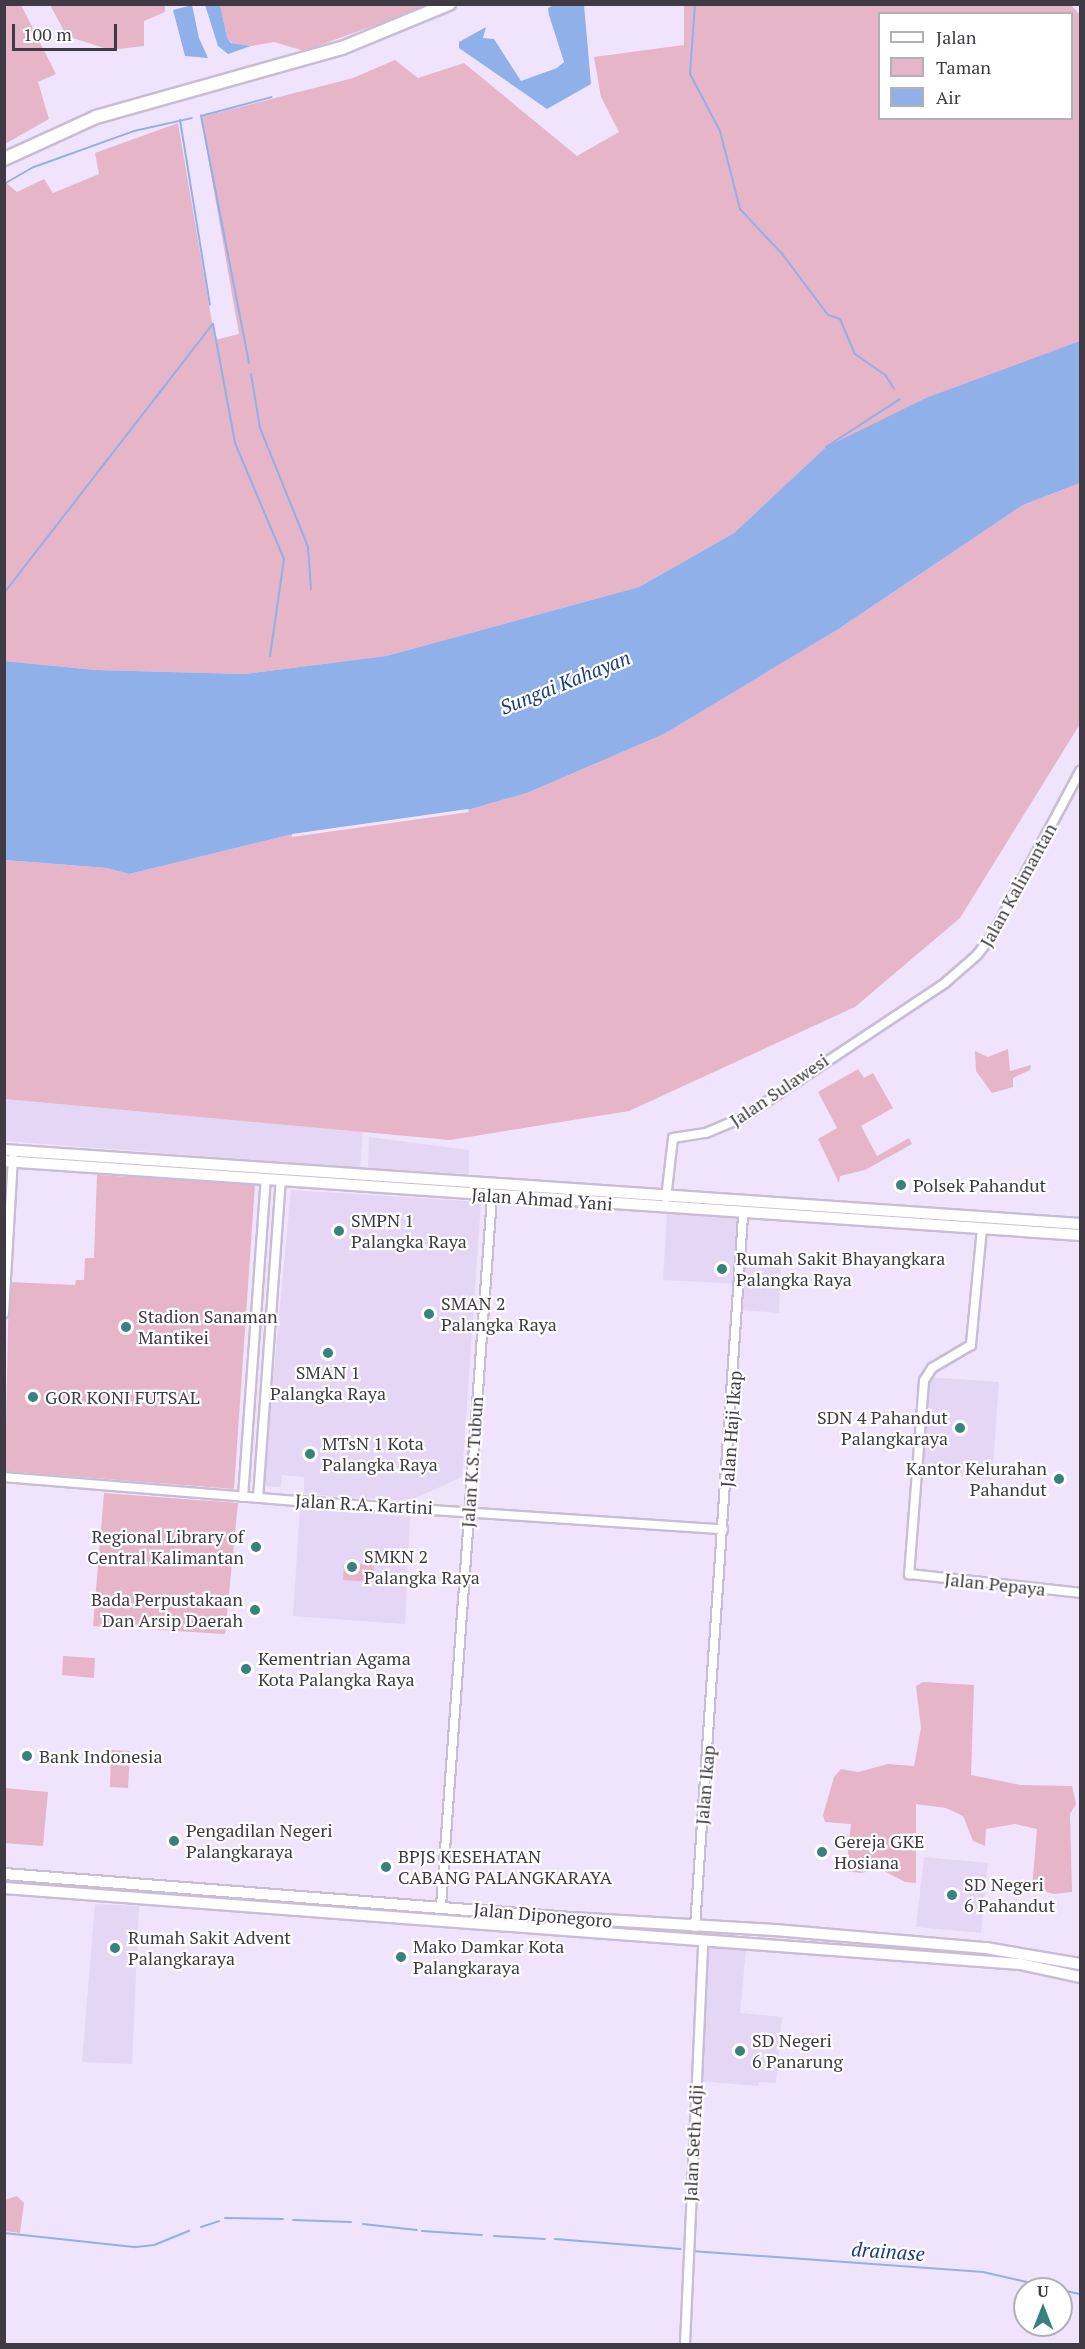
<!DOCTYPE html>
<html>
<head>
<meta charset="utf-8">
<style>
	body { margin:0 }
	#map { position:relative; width:1085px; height:2349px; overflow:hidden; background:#f0e4fd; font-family:"PT Serif",serif }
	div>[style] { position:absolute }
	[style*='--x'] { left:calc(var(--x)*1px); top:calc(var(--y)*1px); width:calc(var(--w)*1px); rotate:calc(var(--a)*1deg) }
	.built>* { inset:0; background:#e4d6f4 }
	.green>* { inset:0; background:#e6b5c8 }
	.water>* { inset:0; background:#90b0e9 }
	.pier>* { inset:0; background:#f0e4fd }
	.stream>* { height:2px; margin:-1px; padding:0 1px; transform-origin:1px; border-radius:1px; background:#90b0e9 }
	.roads { filter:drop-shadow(2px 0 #c8bdd5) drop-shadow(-2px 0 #c8bdd5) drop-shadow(0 2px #c8bdd5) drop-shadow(0 -2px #c8bdd5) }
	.minor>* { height:8px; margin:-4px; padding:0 4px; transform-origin:4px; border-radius:4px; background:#fff }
	.major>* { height:10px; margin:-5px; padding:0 5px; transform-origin:5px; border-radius:5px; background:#fff }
	.highway>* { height:12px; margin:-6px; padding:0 6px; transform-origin:6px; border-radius:6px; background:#fff }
	.dots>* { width:16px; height:16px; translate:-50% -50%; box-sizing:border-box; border:3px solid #fff; border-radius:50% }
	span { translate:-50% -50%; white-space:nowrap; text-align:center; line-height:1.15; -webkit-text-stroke:4.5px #fff; paint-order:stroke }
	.street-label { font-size:18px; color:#3f3a44 }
	.poi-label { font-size:18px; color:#3f3a44 }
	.left { translate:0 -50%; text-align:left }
	.right { translate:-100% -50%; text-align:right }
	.water-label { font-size:20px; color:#1a3d7f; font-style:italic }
	.frame { position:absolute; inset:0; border:6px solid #3f3a44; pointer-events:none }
	.legend { position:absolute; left:878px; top:12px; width:195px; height:108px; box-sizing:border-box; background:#fff; border:2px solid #b2b0b4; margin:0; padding:8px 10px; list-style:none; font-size:18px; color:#3f3a44 }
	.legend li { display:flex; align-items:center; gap:12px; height:30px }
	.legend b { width:30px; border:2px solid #b2b0b4 }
	.north { position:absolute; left:1013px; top:2277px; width:60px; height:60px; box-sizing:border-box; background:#fff; border:2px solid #b2b0b4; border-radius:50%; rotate:0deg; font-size:16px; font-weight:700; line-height:24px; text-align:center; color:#3f3a44 }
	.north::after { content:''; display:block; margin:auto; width:21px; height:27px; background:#39817f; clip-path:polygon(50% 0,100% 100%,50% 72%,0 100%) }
	.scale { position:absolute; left:12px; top:24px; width:105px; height:27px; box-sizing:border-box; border:3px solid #3f3a44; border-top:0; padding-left:8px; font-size:18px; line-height:21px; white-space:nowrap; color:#3f3a44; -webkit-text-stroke:4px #fff; paint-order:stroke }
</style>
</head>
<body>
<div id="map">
	<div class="built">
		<div style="clip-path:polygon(4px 1099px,363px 1132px,360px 1168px,5px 1141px)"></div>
		<div style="clip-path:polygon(369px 1137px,469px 1150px,469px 1174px,368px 1168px)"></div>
		<div style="clip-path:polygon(291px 1190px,481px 1202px,462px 1477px,409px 1501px,304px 1494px,304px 1477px,282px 1475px,281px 1487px,263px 1486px)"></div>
		<div style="clip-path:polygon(667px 1212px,737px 1217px,735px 1254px,781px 1258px,779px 1313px,743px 1310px,744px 1284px,663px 1280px)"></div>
		<div style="clip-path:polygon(927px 1377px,999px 1382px,992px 1479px,920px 1474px)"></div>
		<div style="clip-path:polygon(300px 1507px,410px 1517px,405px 1624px,293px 1616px)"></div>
		<div style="clip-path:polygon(924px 1857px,988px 1863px,981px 1933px,916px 1927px)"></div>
		<div style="clip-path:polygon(95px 1904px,139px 1906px,132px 2064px,82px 2062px)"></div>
		<div style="clip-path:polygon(706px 1947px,746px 1949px,740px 2013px,782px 2017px,776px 2083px,759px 2082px,758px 2086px,700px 2081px)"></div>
	</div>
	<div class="green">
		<div style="clip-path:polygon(5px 4px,21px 5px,56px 74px,38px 82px,49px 119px,5px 144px)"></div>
		<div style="clip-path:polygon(evenodd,1070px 4px,1080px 15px,1080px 341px,826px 447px,734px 533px,639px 587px,386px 656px,245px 674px,96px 670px,5px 661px,4px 181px,17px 192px,44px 179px,53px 193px,99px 174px,95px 153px,178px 123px,215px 340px,239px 334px,201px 117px,353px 78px,395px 60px,418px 78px,464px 63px,577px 156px,619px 132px,601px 97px,594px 57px,684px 45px,684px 5px,1070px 4px,880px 14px,1072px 14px,1072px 118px,880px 118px,880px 14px)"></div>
		<div style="clip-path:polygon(50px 5px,165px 5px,165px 12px,144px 21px,144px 46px,110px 50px,67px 36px)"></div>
		<div style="clip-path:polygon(220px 5px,430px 5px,304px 51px,274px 42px,251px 46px,232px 43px,227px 37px)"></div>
		<div style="clip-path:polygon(1080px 483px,1080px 724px,960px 918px,855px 1007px,629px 1111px,450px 1140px,5px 1099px,4px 860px,107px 868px,129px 874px,289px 835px,471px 809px,527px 793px,664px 734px,837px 630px,1023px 505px)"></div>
		<div style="clip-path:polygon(1008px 1049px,1010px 1071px,1031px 1065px,1030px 1070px,1013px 1078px,1013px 1087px,992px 1093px,976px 1071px,975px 1051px,988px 1057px)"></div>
		<div style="clip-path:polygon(858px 1069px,864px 1078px,873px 1073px,893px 1108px,861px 1126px,877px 1156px,909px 1138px,912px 1144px,865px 1170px,840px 1176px,839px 1183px,818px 1139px,837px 1128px,818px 1092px)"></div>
		<div style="clip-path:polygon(97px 1175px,255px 1184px,234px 1489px,5px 1471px,9px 1282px,75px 1285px,76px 1280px,84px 1280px,85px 1258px,94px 1258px)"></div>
		<div style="clip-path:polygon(104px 1493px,238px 1503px,225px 1634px,93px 1626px)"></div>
		<div style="clip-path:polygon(344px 1563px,374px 1565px,373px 1582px,343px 1580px)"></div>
		<div style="clip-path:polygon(63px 1656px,95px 1658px,94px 1678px,62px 1675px)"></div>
		<div style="clip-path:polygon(923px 1682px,974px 1685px,971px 1775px,1021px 1785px,1072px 1786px,1076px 1804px,1070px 1814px,1072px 1892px,1054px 1894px,1032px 1888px,1037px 1829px,1015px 1824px,986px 1829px,985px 1846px,973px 1841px,963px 1816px,946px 1808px,916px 1804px,916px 1883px,905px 1882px,880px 1869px,861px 1873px,846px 1871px,851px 1824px,825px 1822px,823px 1815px,834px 1777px,841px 1769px,858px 1772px,888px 1764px,914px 1766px,921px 1728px,916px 1686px)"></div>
		<div style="clip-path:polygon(111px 1750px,130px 1751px,128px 1788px,110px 1787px)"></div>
		<div style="clip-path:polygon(5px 1788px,48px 1792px,43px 1846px,5px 1843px)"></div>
		<div style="clip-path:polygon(17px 2196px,24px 2203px,20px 2233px,5px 2231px,5px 2200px)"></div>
	</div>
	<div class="water">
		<div style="clip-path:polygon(555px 4px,584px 5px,591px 84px,547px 109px,459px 48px,459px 42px,486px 27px,483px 38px,494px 39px,521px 81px,557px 68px,564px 62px,549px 15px,548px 8px)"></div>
		<div style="clip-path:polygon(192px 5px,199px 38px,208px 58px,185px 56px,173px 10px)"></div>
		<div style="clip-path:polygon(205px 5px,220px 5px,227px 37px,231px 43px,251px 46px,228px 54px,218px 46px)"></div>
		<div style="clip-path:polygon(1080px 341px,1080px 483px,1023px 505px,837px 630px,664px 734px,527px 793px,471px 809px,289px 835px,129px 874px,107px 868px,5px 860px,4px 661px,96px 670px,245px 674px,386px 656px,639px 587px,734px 533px,826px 447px,926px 398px)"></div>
	</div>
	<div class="pier">
		<div style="clip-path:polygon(468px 809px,469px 812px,292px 837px,292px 834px)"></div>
	</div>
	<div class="stream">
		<div style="--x:695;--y:4;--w:70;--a:94.1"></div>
		<div style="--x:690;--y:74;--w:64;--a:62.2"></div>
		<div style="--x:720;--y:131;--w:81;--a:75.6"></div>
		<div style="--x:740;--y:209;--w:63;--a:46.9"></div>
		<div style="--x:783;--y:255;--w:75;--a:53.1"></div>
		<div style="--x:828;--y:315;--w:13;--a:18"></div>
		<div style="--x:840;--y:319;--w:38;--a:67"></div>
		<div style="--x:855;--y:354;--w:38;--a:35"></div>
		<div style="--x:886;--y:376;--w:15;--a:58"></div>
		<div style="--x:180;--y:120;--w:187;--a:80.8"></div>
		<div style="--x:4;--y:184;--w:34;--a:-30"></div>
		<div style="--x:34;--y:167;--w:106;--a:-19.8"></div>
		<div style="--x:134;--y:131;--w:59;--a:-12.6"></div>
		<div style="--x:213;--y:324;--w:121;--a:79.5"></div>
		<div style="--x:235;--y:443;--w:126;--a:67.1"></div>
		<div style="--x:284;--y:559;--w:98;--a:98.2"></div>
		<div style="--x:249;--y:363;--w:252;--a:-101"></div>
		<div style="--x:201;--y:116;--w:73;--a:-15"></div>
		<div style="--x:251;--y:374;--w:55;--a:80.5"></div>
		<div style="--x:260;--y:428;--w:128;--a:68"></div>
		<div style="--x:308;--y:547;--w:42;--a:85.9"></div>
		<div style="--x:826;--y:447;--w:88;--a:-33"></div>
		<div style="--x:4;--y:593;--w:341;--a:-52.2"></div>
		<div style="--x:225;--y:2218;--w:58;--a:1"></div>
		<div style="--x:293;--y:2220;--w:58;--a:2"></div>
		<div style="--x:363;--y:2224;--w:54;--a:6.3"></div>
		<div style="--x:201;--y:2227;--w:19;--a:-18"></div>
		<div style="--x:422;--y:2231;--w:60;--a:3.8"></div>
		<div style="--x:4;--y:2233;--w:133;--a:6.1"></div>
		<div style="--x:136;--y:2247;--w:18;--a:-6"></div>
		<div style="--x:154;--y:2245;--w:38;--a:-22"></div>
		<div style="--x:494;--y:2236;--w:51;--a:3.4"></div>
		<div style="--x:555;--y:2239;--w:126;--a:4.5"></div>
		<div style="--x:691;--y:2251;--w:293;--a:4.1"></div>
		<div style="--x:983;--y:2272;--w:99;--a:12.8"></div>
	</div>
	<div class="roads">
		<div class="minor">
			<div style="--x:666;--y:1198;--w:60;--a:-83.3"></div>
			<div style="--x:673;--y:1138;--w:33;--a:-9"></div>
			<div style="--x:706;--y:1133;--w:39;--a:-23"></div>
			<div style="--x:742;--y:1118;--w:244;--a:-33.6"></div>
			<div style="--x:945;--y:983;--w:43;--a:-41.2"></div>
			<div style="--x:977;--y:955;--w:24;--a:-52"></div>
			<div style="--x:992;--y:936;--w:187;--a:-61.9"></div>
			<div style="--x:982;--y:1228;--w:118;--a:95.4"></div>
			<div style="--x:971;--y:1345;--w:45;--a:149.5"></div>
			<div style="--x:932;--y:1368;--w:15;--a:122"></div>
			<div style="--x:924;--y:1381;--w:194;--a:94.4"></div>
			<div style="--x:909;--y:1574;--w:172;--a:6.3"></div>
			<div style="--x:4;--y:1313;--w:155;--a:-86.7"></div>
			<div style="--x:4;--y:1477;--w:293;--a:4.7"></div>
			<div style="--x:296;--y:1501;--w:428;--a:3.8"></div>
			<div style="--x:243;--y:1497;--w:318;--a:-85.9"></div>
			<div style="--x:258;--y:1498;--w:318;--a:-85.9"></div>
			<div style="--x:441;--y:1906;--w:712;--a:-85.89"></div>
			<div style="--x:695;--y:1927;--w:714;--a:-86.14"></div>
			<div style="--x:685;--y:2344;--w:403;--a:-87.4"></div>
		</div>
		<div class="major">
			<div style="--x:4;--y:1150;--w:1079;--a:3.93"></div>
			<div style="--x:4;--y:1161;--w:1079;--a:3.93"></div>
			<div style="--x:4;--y:1874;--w:569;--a:4.44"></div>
			<div style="--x:571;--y:1918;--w:204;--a:3.4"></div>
			<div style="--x:775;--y:1930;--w:212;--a:4.9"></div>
			<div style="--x:986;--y:1948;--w:95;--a:9.7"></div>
			<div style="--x:4;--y:1888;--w:1019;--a:4.28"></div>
			<div style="--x:1020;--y:1964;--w:61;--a:12.2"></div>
		</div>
		<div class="highway">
			<div style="--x:4;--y:159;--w:101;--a:-24.5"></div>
			<div style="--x:96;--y:117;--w:255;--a:-15.7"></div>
			<div style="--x:342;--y:48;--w:116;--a:-22.4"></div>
		</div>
	</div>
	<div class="dots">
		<div style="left:901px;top:1185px;background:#39817f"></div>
		<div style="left:339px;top:1231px;background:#39817f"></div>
		<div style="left:722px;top:1269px;background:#39817f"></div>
		<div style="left:429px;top:1314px;background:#39817f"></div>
		<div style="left:126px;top:1327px;background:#39817f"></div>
		<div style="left:328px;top:1353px;background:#39817f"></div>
		<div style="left:33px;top:1397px;background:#39817f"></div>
		<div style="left:960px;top:1428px;background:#39817f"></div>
		<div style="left:310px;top:1454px;background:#39817f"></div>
		<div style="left:1059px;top:1479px;background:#39817f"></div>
		<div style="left:256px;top:1547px;background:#39817f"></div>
		<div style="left:352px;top:1567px;background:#39817f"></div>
		<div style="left:255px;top:1610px;background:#39817f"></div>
		<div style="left:246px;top:1669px;background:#39817f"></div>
		<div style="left:27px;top:1756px;background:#39817f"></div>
		<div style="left:174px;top:1841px;background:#39817f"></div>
		<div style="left:822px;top:1852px;background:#39817f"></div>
		<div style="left:386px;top:1867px;background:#39817f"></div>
		<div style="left:952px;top:1895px;background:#39817f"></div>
		<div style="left:115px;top:1948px;background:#39817f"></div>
		<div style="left:401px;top:1957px;background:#39817f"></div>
		<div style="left:740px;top:2051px;background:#39817f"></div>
	</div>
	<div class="street-label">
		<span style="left:1018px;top:885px;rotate:-61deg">Jalan Kalimantan</span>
		<span style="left:779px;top:1090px;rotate:-34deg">Jalan Sulawesi</span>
		<span style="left:542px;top:1199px;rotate:4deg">Jalan Ahmad Yani</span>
		<span style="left:731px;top:1429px;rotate:-86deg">Jalan Haji Ikap</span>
		<span style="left:472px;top:1462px;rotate:-86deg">Jalan K.S. Tubun</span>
		<span style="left:364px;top:1504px;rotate:3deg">Jalan R.A. Kartini</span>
		<span style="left:995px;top:1584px;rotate:6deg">Jalan Pepaya</span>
		<span style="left:705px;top:1785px;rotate:-85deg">Jalan Ikap</span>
		<span style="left:543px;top:1915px;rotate:5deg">Jalan Diponegoro</span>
		<span style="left:693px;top:2143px;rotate:-87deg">Jalan Seth Adji</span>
	</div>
	<div class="poi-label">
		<span class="left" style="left:913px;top:1185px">Polsek Pahandut</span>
		<span class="left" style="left:351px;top:1231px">SMPN 1<br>Palangka Raya</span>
		<span class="left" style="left:736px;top:1269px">Rumah Sakit Bhayangkara<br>Palangka Raya</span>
		<span class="left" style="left:441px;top:1314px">SMAN 2<br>Palangka Raya</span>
		<span class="left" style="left:138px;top:1327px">Stadion Sanaman<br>Mantikei</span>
		<span style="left:328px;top:1383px">SMAN 1<br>Palangka Raya</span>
		<span class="left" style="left:45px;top:1397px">GOR KONI FUTSAL</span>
		<span class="right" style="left:948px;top:1428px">SDN 4 Pahandut<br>Palangkaraya</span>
		<span class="left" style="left:322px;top:1454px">MTsN 1 Kota<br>Palangka Raya</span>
		<span class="right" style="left:1047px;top:1479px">Kantor Kelurahan<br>Pahandut</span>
		<span class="right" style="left:244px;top:1547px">Regional Library of<br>Central Kalimantan</span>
		<span class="left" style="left:364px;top:1567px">SMKN 2<br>Palangka Raya</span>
		<span class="right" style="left:243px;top:1610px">Bada Perpustakaan<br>Dan Arsip Daerah</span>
		<span class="left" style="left:258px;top:1669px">Kementrian Agama<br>Kota Palangka Raya</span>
		<span class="left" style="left:39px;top:1756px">Bank Indonesia</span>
		<span class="left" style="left:186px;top:1841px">Pengadilan Negeri<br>Palangkaraya</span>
		<span class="left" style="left:834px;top:1852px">Gereja GKE<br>Hosiana</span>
		<span class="left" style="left:398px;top:1867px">BPJS KESEHATAN<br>CABANG PALANGKARAYA</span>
		<span class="left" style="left:964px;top:1895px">SD Negeri<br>6 Pahandut</span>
		<span class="left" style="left:128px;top:1948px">Rumah Sakit Advent<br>Palangkaraya</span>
		<span class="left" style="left:413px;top:1957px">Mako Damkar Kota<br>Palangkaraya</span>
		<span class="left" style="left:752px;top:2051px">SD Negeri<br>6 Panarung</span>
	</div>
	<div class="water-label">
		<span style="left:565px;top:682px;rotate:-22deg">Sungai Kahayan</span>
		<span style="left:888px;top:2251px;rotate:4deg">drainase</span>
	</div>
	<div class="frame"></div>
	<ul class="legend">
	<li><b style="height:8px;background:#fff"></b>Jalan</li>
	<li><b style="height:16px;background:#e6b5c8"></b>Taman</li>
	<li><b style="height:16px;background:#90b0e9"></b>Air</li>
	</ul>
	<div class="north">U</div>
	<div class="scale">100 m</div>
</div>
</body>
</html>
